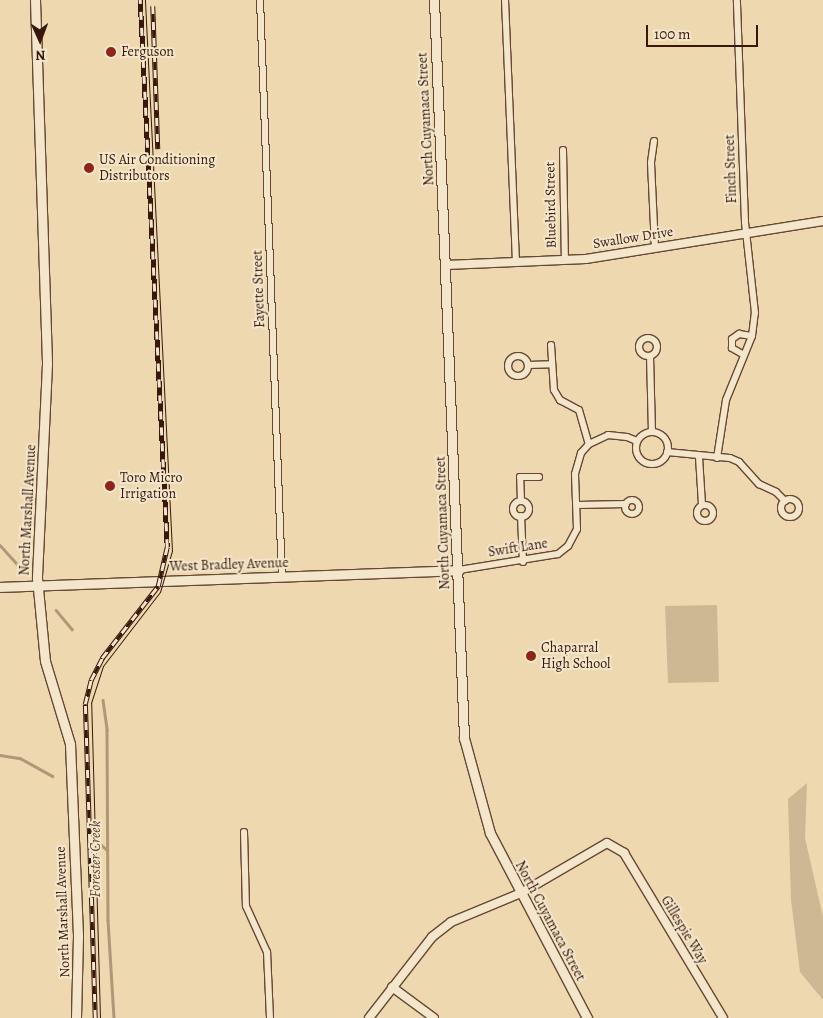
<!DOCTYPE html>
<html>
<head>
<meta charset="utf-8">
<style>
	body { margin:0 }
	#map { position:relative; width:823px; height:1018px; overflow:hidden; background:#edd8af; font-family:Alegreya,serif }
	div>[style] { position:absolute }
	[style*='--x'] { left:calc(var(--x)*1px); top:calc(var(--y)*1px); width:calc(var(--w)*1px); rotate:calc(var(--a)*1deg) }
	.green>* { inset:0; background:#ceb793 }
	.stream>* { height:2.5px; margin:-1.25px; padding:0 1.25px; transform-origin:1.25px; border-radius:1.25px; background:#b09778 }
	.roads { filter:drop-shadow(1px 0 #664835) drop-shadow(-1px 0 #664835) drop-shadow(0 1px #664835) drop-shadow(0 -1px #664835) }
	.minor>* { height:6px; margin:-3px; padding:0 3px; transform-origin:3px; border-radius:3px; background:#f3e6cb }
	.minor>.ring { margin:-3px; padding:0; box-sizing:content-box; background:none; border:6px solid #f3e6cb; border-radius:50% }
	.tertiary>* { height:8px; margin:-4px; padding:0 4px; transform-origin:4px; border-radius:4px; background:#f3e6cb }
	.secondary>* { height:9px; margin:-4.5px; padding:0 4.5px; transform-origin:4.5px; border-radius:4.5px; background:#f3e6cb }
	.tram>* { height:1px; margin:-0.5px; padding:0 0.5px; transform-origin:0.5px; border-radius:0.5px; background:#39180c }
	.rail>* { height:4.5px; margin-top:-2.25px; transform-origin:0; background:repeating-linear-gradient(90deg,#f3e6cb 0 8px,#39180c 0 16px); box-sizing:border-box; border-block:1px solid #39180c }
	.dots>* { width:14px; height:14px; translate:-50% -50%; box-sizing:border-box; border:2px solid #f3e6cb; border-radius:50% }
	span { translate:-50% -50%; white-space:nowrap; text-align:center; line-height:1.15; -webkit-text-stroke:4px #f3e6cb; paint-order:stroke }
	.poi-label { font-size:14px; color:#39180c }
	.left { translate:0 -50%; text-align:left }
	.street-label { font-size:14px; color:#39180c }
	.water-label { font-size:15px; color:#634432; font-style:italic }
	.north { position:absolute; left:15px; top:15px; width:50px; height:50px; -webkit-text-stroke:4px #f3e6cb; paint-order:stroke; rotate:178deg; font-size:14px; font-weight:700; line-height:20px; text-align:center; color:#39180c }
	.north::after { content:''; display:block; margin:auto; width:18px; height:22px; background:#39180c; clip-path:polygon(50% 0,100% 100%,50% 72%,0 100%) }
	.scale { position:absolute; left:646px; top:25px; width:112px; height:22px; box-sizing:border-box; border:2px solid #39180c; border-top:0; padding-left:6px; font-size:15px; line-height:18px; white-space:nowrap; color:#39180c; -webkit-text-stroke:4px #f3e6cb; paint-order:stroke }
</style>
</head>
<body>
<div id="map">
	<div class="green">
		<div style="clip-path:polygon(717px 605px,719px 682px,668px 683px,665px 606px)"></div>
		<div style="clip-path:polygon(807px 783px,805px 838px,823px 917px,823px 1000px,800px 972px,791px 900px,788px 799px)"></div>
	</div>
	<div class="stream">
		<div style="--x:0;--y:545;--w:30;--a:48"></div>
		<div style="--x:56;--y:610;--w:25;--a:50"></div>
		<div style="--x:103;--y:700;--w:30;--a:82"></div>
		<div style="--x:107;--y:730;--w:190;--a:89.7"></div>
		<div style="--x:108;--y:920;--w:98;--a:86.5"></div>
		<div style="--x:0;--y:755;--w:20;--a:9"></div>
		<div style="--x:20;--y:758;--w:37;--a:29"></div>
		<div style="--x:99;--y:843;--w:11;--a:41"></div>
	</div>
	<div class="roads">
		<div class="minor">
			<div style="--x:260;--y:0;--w:577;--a:87.82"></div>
			<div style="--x:505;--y:0;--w:263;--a:87.6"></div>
			<div style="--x:654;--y:141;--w:22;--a:98"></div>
			<div style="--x:651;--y:163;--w:84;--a:87.3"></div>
			<div style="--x:563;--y:150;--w:110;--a:89"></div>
			<div class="ring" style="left:639px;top:338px;width:12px;height:12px"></div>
			<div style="--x:551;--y:345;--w:45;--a:86.2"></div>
			<div style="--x:554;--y:390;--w:12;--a:59"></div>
			<div style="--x:560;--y:400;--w:21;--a:28"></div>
			<div style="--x:579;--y:410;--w:35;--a:74"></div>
			<div style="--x:744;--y:355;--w:14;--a:-150"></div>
			<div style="--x:732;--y:348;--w:9;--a:-90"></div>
			<div style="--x:732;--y:339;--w:9;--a:-36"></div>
			<div style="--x:739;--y:334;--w:13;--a:9"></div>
			<div style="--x:650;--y:356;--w:76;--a:88.5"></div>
			<div class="ring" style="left:508px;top:356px;width:14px;height:14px"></div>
			<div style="--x:528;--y:365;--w:24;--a:-2"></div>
			<div class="ring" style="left:636px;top:432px;width:26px;height:26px"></div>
			<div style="--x:667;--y:452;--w:63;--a:5.4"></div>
			<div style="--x:730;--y:458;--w:10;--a:24"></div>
			<div style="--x:739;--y:462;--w:30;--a:48"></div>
			<div style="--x:759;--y:484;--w:19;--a:25"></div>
			<div style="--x:776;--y:492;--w:13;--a:45"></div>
			<div style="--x:699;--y:457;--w:48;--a:86.4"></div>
			<div style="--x:717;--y:458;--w:59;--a:-81.2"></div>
			<div style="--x:726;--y:400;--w:69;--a:-67.9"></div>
			<div style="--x:752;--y:336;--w:23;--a:-83"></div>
			<div style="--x:755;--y:313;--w:92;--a:-96.3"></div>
			<div style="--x:745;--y:222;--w:222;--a:-92.1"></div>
			<div class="ring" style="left:781px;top:499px;width:12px;height:12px"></div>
			<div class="ring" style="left:625px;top:500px;width:8px;height:8px"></div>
			<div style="--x:521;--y:501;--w:24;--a:-92"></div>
			<div style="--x:520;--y:477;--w:19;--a:0"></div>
			<div class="ring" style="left:513px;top:501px;width:10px;height:10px"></div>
			<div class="ring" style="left:697px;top:505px;width:10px;height:10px"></div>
			<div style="--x:577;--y:505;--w:49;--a:-1.2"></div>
			<div style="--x:521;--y:516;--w:46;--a:87.5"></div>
			<div style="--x:459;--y:570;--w:100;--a:-9.2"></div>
			<div style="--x:558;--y:554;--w:13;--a:-39"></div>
			<div style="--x:568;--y:546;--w:19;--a:-62"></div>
			<div style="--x:577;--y:529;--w:55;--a:-92.1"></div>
			<div style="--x:575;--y:474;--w:22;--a:-74"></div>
			<div style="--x:581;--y:453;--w:12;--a:-48"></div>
			<div style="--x:589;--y:444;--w:21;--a:-25"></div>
			<div style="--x:608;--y:435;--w:19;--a:6"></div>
			<div style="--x:627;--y:437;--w:11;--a:22"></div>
			<div style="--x:244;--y:832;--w:74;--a:88.5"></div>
			<div style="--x:246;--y:906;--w:51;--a:65.5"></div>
			<div style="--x:267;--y:952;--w:66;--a:87.4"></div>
		</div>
		<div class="tertiary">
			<div style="--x:446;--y:265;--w:140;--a:-2.5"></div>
			<div style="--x:586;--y:259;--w:240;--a:-9.1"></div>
			<div style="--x:392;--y:987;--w:52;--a:36.4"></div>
			<div style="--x:369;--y:1018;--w:103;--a:-52.1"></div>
			<div style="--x:432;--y:937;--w:24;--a:-38"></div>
			<div style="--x:451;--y:922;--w:76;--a:-22.5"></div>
			<div style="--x:521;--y:893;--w:99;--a:-30.2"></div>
			<div style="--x:607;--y:843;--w:20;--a:30"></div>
			<div style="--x:624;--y:853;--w:192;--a:59"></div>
		</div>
		<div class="secondary">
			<div style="--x:35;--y:0;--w:364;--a:88.1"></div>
			<div style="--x:47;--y:364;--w:214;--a:92.7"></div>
			<div style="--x:37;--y:578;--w:83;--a:84.5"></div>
			<div style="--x:45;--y:661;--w:87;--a:73.2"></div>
			<div style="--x:70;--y:744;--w:192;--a:87.6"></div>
			<div style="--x:78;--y:936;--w:82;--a:91.4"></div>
			<div style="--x:434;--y:0;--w:739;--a:87.67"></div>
			<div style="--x:464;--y:738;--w:98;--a:74.7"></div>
			<div style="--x:490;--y:833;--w:209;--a:62.3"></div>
			<div style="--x:0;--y:587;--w:459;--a:-2.1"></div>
		</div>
	</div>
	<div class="tram">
		<div style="--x:100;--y:1018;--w:315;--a:-91.6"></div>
		<div style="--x:91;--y:703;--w:39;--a:-72"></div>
		<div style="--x:103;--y:666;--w:93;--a:-52.4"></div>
		<div style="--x:160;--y:592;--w:43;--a:-73.7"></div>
		<div style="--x:172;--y:551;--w:552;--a:-92.81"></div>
	</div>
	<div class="rail">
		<div style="--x:153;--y:6;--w:143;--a:88"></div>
		<div style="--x:95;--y:1018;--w:314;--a:-91.8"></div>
		<div style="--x:85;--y:704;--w:25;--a:-76"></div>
		<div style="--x:91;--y:680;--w:25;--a:-63"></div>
		<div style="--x:102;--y:658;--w:91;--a:-52.1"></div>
		<div style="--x:158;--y:586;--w:40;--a:-77"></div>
		<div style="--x:167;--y:547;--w:548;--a:-92.83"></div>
	</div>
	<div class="dots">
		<div style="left:111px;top:52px;background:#8f2418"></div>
		<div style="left:89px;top:168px;background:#8f2418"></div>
		<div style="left:110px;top:486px;background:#8f2418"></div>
		<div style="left:531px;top:656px;background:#8f2418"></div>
	</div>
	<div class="poi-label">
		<span class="left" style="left:121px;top:52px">Ferguson</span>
		<span class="left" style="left:99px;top:168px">US Air Conditioning<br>Distributors</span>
		<span class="left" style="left:120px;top:486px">Toro Micro<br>Irrigation</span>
		<span class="left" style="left:541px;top:656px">Chaparral<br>High School</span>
	</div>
	<div class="street-label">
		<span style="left:426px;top:119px;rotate:-93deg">North Cuyamaca Street</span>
		<span style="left:731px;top:169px;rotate:-92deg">Finch Street</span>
		<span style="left:551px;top:205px;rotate:-91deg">Bluebird Street</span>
		<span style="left:633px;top:238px;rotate:-9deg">Swallow Drive</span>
		<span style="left:259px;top:289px;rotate:-92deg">Fayette Street</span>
		<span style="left:28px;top:510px;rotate:-87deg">North Marshall Avenue</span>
		<span style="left:443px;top:523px;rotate:-92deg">North Cuyamaca Street</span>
		<span style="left:518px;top:548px;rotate:-9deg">Swift Lane</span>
		<span style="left:229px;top:565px;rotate:-2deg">West Bradley Avenue</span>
		<span style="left:63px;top:912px;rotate:-92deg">North Marshall Avenue</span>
		<span style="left:550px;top:921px;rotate:62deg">North Cuyamaca Street</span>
		<span style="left:684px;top:930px;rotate:59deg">Gillespie Way</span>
	</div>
	<div class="water-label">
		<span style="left:96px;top:859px;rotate:-90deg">Forester Creek</span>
	</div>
	<div class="north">N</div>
	<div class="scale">100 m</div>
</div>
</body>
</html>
